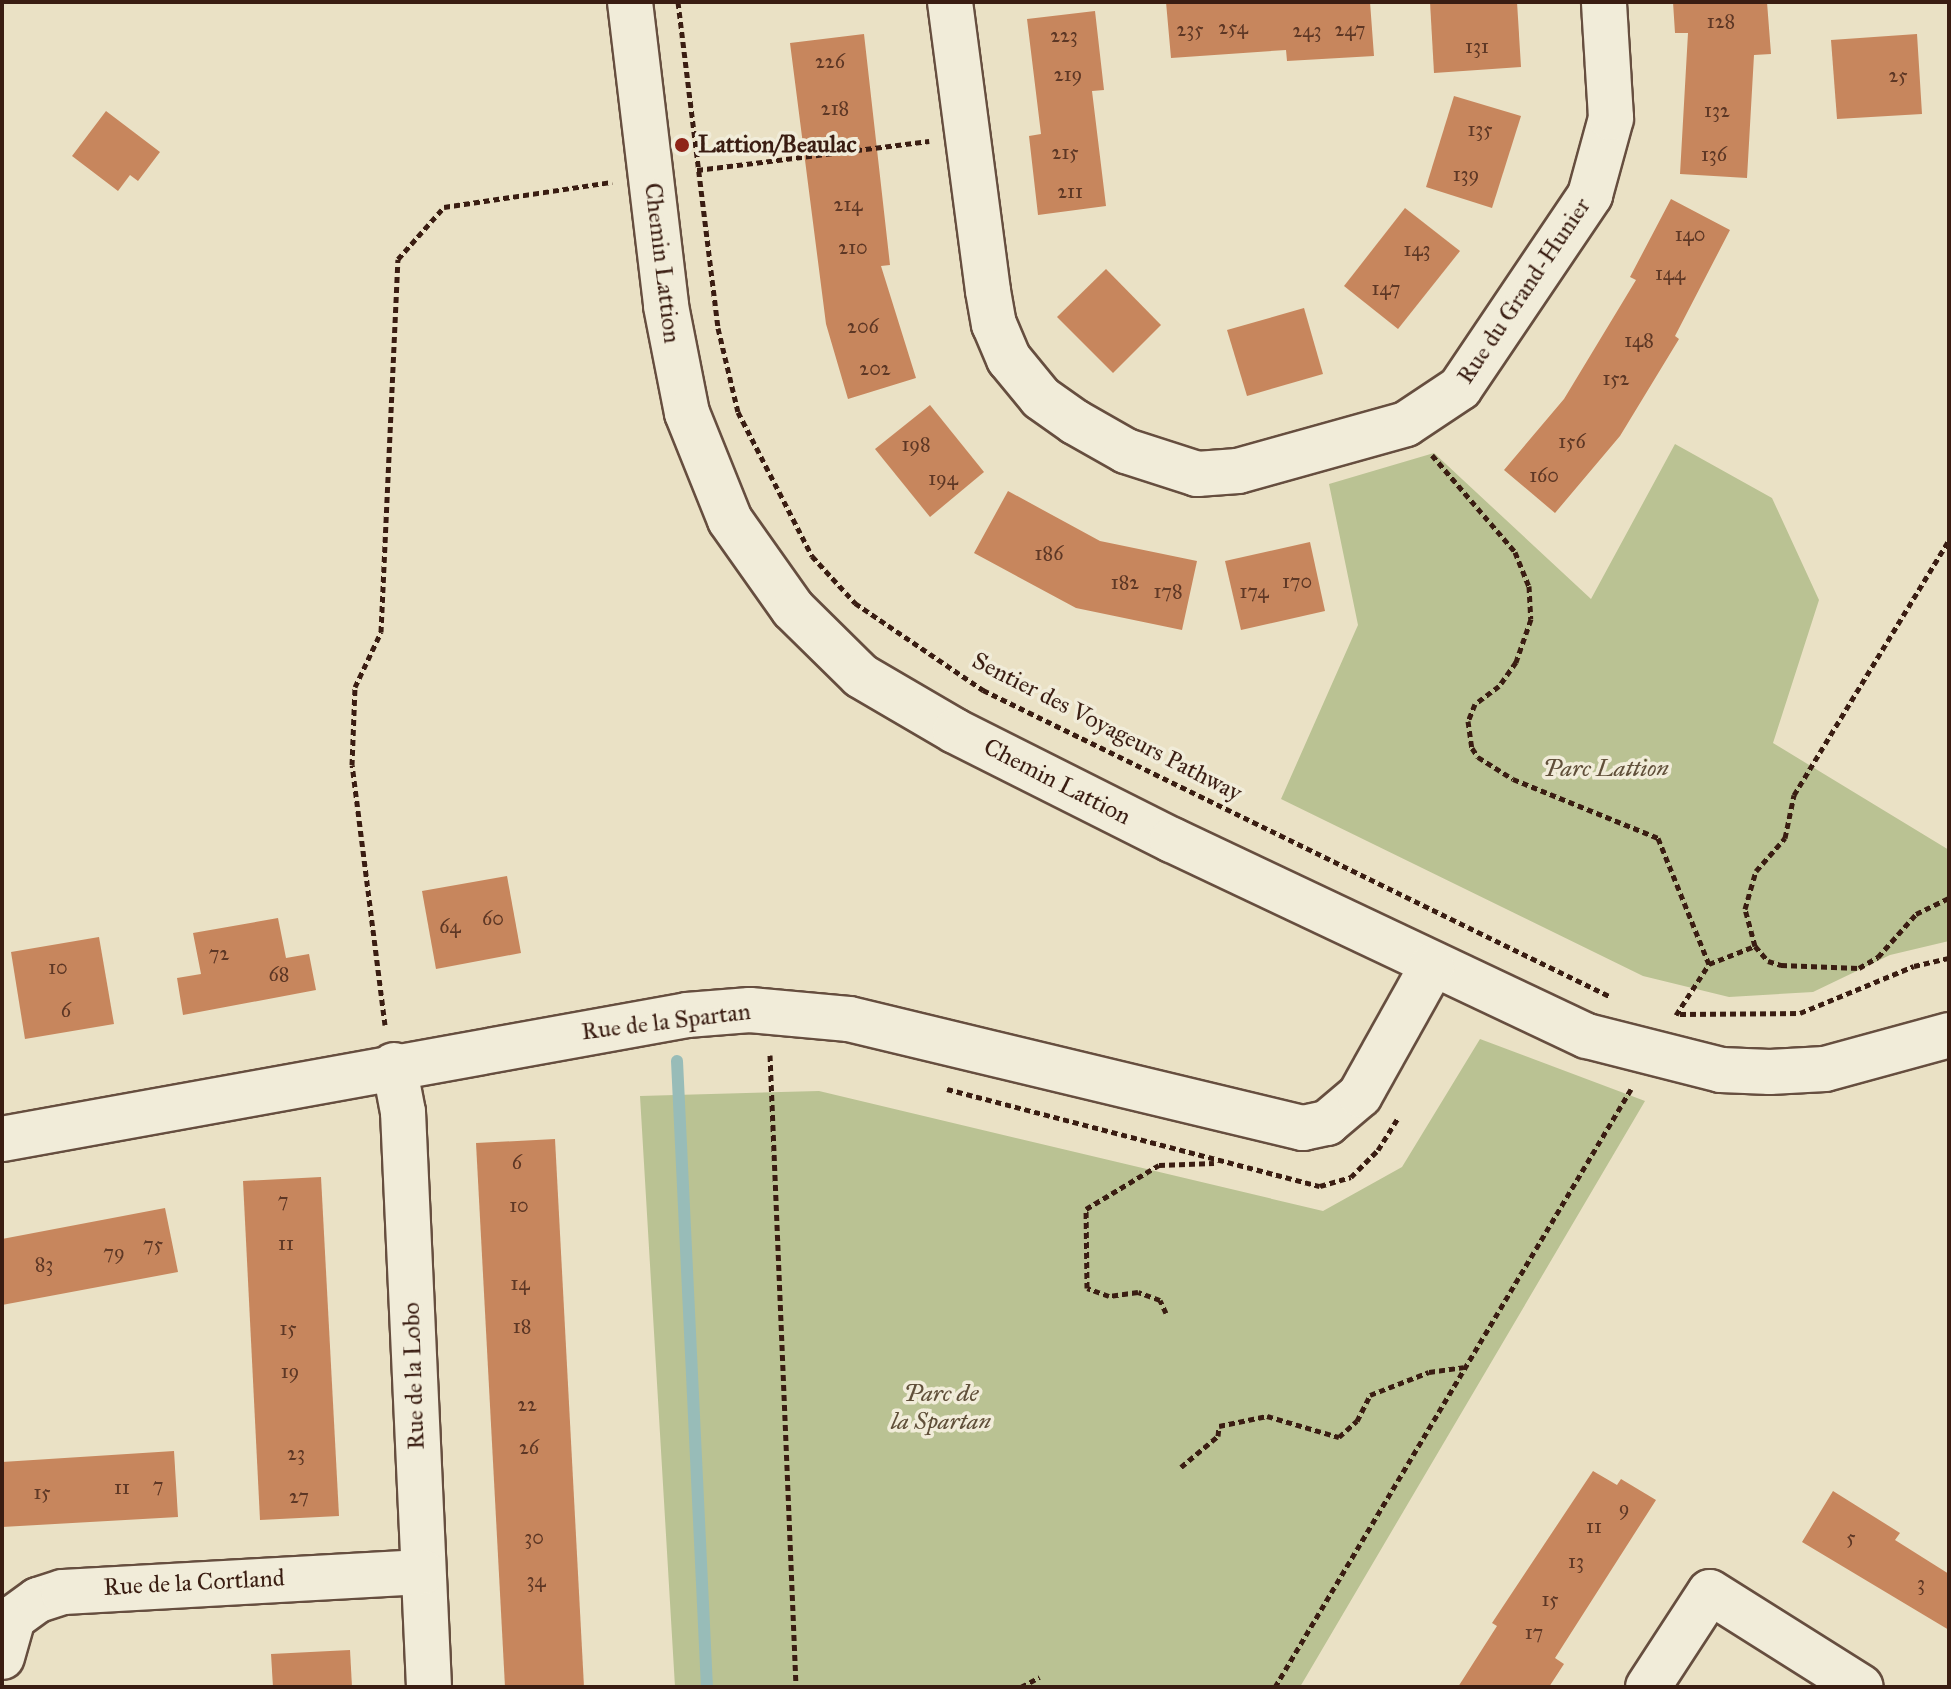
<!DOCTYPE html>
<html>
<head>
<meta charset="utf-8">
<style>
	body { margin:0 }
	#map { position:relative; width:1951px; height:1689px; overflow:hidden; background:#eae1c5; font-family:"IM FELL Great Primer",serif }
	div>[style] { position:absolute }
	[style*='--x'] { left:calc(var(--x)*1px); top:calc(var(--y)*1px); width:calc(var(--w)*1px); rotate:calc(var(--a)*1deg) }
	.green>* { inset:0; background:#bac293 }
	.stream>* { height:12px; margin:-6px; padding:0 6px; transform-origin:6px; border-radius:6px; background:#98bcb8 }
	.building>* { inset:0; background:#c7865d }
	.path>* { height:5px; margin-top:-2.5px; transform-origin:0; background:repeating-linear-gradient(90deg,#3a1d12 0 6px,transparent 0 10px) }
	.roads { filter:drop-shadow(2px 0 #664e3f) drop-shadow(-2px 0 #664e3f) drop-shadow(0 2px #664e3f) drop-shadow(0 -2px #664e3f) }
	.street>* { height:44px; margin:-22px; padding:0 22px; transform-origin:22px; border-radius:22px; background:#f1ecd9 }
	.dots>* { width:22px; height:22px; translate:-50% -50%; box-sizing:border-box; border:4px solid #f1ecd9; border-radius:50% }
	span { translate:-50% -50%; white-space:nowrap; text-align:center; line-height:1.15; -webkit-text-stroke:7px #f1ecd9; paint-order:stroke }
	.number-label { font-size:20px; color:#5d3725 }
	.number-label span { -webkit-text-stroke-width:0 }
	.poi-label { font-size:24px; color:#3a1d12; font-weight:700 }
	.left { translate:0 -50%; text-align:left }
	.street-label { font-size:24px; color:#3a1d12 }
	.park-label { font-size:24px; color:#604f39; font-style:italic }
	.frame { position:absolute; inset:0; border:4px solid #3a1d12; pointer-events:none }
</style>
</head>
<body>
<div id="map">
	<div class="green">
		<div style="clip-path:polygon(1675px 444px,1772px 498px,1819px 600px,1773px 743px,1949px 850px,1949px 941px,1890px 955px,1813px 992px,1729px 997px,1643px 976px,1281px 799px,1358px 625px,1329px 484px,1434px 453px,1591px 599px)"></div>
		<div style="clip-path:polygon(1480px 1039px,1645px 1101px,1300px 1687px,675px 1687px,640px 1096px,819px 1091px,1323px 1211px,1402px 1167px)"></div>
	</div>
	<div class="stream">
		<div style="--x:677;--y:1061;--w:627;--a:87.26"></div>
	</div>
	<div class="building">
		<div style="clip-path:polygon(1166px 2px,1370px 2px,1374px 56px,1287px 61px,1286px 50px,1171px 58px)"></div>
		<div style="clip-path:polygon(1430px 2px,1517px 2px,1521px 67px,1434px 73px)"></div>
		<div style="clip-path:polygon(1673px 2px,1767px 2px,1771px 54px,1754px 55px,1747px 178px,1680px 174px,1688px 33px,1675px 33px)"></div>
		<div style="clip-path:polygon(1095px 11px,1104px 90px,1092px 91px,1106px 206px,1038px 215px,1029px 136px,1041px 134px,1027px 19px)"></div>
		<div style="clip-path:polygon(864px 34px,890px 265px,881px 266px,916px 378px,848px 399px,826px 324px,790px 43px)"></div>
		<div style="clip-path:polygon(1917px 34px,1922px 114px,1837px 119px,1831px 40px)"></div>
		<div style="clip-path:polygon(1454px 96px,1521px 116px,1492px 208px,1426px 187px)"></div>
		<div style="clip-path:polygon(106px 111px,160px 152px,138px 181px,130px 175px,118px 191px,72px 156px)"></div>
		<div style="clip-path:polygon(1671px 199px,1730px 230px,1675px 336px,1679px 339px,1620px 436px,1555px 513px,1504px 470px,1564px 399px,1636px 280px,1630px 277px)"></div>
		<div style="clip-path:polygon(1405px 208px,1460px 251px,1398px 329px,1344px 286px)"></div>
		<div style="clip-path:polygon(1106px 269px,1161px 325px,1113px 373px,1057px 317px)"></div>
		<div style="clip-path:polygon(1304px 308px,1323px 374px,1247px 396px,1227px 330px)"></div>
		<div style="clip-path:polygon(930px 405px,984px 472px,930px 517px,875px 449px)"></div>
		<div style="clip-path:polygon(1008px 491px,1100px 541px,1197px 561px,1182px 630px,1076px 608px,974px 553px)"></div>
		<div style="clip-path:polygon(1310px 542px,1325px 611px,1241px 630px,1225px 561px)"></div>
		<div style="clip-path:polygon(507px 876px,521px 953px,436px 969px,422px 891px)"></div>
		<div style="clip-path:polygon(278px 918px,286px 958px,309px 954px,316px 990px,183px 1015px,177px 978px,201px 974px,193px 933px)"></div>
		<div style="clip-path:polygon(99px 937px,114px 1024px,25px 1039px,11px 952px)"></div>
		<div style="clip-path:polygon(555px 1139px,584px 1687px,505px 1687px,476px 1143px)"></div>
		<div style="clip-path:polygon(321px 1177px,339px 1516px,260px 1520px,243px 1181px)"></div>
		<div style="clip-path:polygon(165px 1208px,178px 1272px,2px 1305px,2px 1239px)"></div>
		<div style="clip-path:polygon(174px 1451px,178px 1517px,2px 1527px,2px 1462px)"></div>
		<div style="clip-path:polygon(1593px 1471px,1617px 1485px,1621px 1479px,1656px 1500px,1555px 1658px,1564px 1664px,1549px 1687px,1458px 1687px,1497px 1626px,1492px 1623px)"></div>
		<div style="clip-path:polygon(1833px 1491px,1900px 1533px,1895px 1540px,1949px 1574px,1949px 1630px,1802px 1542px)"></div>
		<div style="clip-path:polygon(350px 1650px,352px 1687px,273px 1687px,271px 1654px)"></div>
	</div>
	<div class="path">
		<div style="--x:678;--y:2;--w:328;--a:83"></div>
		<div style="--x:718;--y:328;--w:86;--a:76.6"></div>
		<div style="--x:738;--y:412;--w:162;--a:62.8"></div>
		<div style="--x:812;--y:556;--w:64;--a:47.5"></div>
		<div style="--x:855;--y:603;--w:155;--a:34.2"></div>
		<div style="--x:983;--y:690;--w:697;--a:26.05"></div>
		<div style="--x:697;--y:170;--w:234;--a:-7.1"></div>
		<div style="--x:1432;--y:455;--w:128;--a:49.4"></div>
		<div style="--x:1515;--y:552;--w:37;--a:68"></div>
		<div style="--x:1529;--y:586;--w:33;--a:87"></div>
		<div style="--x:1531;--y:619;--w:46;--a:109.2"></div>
		<div style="--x:1516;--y:662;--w:29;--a:125"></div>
		<div style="--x:1499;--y:686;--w:30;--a:143"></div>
		<div style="--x:1475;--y:704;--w:18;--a:112"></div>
		<div style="--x:1468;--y:721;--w:27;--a:82"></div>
		<div style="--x:1472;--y:748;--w:11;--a:56"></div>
		<div style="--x:1478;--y:757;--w:41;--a:32.2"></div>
		<div style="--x:1513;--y:779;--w:157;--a:22.1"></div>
		<div style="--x:1658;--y:838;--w:136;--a:68"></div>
		<div style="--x:1755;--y:946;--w:20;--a:49"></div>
		<div style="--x:1768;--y:961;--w:14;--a:17"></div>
		<div style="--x:1781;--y:965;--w:78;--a:2.2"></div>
		<div style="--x:1859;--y:968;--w:22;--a:-30"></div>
		<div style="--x:1878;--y:957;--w:57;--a:-48.5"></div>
		<div style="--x:1916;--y:914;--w:37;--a:-26"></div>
		<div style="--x:1680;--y:1014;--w:120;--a:-0.5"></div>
		<div style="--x:1800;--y:1013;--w:123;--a:-22.4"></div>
		<div style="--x:1914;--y:966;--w:36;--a:-13"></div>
		<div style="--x:1676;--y:1015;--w:61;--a:-57.1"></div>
		<div style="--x:1709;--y:964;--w:49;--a:-21.4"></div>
		<div style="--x:1755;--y:946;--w:38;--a:-105"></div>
		<div style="--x:1745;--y:909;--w:40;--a:-74"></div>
		<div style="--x:1756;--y:871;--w:44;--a:-48.7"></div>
		<div style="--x:1785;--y:838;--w:44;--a:-78.2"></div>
		<div style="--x:1794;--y:795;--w:298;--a:-58.7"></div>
		<div style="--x:385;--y:1025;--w:262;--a:-97.2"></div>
		<div style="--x:352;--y:765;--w:78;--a:-87.8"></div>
		<div style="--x:355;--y:687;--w:61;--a:-64.7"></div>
		<div style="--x:381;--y:632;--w:373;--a:-87.4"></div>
		<div style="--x:398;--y:259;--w:69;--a:-48.5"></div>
		<div style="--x:444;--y:207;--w:170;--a:-8.5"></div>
		<div style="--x:770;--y:1055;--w:633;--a:87.64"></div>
		<div style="--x:947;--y:1089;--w:385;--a:14.6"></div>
		<div style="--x:1320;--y:1186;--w:32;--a:-16"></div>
		<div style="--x:1351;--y:1177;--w:38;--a:-45"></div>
		<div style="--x:1378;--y:1150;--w:39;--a:-58"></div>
		<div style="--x:1166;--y:1313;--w:14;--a:-115"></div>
		<div style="--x:1160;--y:1300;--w:23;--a:-160"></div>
		<div style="--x:1138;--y:1292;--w:29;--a:172"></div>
		<div style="--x:1109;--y:1296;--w:23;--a:-160"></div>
		<div style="--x:1087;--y:1288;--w:79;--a:-90.7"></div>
		<div style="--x:1086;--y:1209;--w:85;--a:-31.1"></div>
		<div style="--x:1159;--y:1165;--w:55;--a:-2.1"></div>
		<div style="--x:1181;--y:1467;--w:48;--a:-40"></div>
		<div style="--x:1218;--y:1436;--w:10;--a:-84"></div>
		<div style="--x:1219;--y:1426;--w:49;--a:-11.8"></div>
		<div style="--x:1267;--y:1416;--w:75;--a:16.3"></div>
		<div style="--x:1339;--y:1437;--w:24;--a:-42"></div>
		<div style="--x:1357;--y:1421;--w:29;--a:-63"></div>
		<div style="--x:1370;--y:1395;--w:63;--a:-21.3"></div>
		<div style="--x:1429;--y:1372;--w:35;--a:-8"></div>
		<div style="--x:1021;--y:1687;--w:21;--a:-28"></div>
		<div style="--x:1275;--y:1687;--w:696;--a:-59.23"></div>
	</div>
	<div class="roads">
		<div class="street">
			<div style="--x:630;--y:2;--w:306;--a:83.2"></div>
			<div style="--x:666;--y:306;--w:109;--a:78.9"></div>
			<div style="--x:687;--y:413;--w:115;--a:68.1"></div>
			<div style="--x:730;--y:520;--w:109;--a:54.7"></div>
			<div style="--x:793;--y:609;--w:95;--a:44.6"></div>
			<div style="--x:861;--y:676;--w:109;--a:30.3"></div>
			<div style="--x:955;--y:731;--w:243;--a:26.7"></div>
			<div style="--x:1172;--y:840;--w:459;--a:25.3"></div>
			<div style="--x:1587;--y:1036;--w:138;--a:14.2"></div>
			<div style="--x:1721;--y:1070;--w:49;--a:2.3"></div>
			<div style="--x:1770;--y:1072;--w:55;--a:-3.1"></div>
			<div style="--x:1825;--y:1069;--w:129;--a:-15.3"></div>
			<div style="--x:950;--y:2;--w:291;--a:82.5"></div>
			<div style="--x:988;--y:291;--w:34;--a:80"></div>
			<div style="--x:994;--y:324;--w:38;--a:67"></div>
			<div style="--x:1009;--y:359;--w:50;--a:50.6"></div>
			<div style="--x:1041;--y:398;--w:42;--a:35.2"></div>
			<div style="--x:1075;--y:422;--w:59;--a:29.6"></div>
			<div style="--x:1126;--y:451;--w:75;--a:17.9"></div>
			<div style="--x:1197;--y:474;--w:41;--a:-4.2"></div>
			<div style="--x:1238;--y:471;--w:174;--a:-15.6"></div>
			<div style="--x:1406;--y:424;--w:65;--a:-33.7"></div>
			<div style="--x:1460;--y:388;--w:233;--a:-56"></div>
			<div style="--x:1590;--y:195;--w:80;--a:-74.7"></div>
			<div style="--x:1611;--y:118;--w:116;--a:-93.5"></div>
			<div style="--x:394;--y:1065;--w:48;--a:79.2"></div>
			<div style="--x:403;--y:1112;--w:576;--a:87.41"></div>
			<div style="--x:2;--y:1139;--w:696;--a:-10.26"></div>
			<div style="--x:687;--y:1015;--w:63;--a:-4.5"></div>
			<div style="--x:750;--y:1010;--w:99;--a:5.2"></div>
			<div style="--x:849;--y:1019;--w:467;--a:13.5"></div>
			<div style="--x:1303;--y:1128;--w:25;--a:-12"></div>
			<div style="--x:1327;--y:1123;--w:43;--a:-40.3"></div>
			<div style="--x:1360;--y:1095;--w:148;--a:-60.8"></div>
			<div style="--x:2;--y:1657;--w:41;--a:-74.2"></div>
			<div style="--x:13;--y:1618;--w:31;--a:-36"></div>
			<div style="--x:38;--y:1600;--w:26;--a:-18"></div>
			<div style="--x:63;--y:1592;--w:360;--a:-3.2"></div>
			<div style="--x:1648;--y:1687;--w:113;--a:-56.9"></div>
			<div style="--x:1710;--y:1592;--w:178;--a:32.2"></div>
		</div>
	</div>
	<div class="dots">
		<div style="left:682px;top:145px;background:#8f2418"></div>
	</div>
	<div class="number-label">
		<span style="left:1721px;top:21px">128</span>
		<span style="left:1233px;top:27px">254</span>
		<span style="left:1190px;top:29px">235</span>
		<span style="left:1350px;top:29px">247</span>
		<span style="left:1307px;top:30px">243</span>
		<span style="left:1064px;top:35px">223</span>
		<span style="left:1477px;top:46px">131</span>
		<span style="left:830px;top:61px">226</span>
		<span style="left:1068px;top:74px">219</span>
		<span style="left:1898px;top:75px">25</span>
		<span style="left:835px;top:108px">218</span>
		<span style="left:1717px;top:110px">132</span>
		<span style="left:1480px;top:129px">135</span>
		<span style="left:1065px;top:152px">215</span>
		<span style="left:1714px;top:154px">136</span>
		<span style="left:1466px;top:174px">139</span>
		<span style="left:1070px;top:191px">211</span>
		<span style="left:848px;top:204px">214</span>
		<span style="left:1690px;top:234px">140</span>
		<span style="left:853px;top:247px">210</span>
		<span style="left:1417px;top:249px">143</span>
		<span style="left:1670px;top:273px">144</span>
		<span style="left:1386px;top:288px">147</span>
		<span style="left:863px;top:326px">206</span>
		<span style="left:1639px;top:340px">148</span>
		<span style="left:875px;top:368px">202</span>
		<span style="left:1616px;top:378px">152</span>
		<span style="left:1572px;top:441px">156</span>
		<span style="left:916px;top:444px">198</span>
		<span style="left:1544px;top:475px">160</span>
		<span style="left:943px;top:478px">194</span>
		<span style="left:1049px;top:553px">186</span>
		<span style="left:1297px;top:581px">170</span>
		<span style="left:1125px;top:582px">182</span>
		<span style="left:1168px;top:591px">178</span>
		<span style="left:1254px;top:591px">174</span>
		<span style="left:493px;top:918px">60</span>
		<span style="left:450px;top:926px">64</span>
		<span style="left:219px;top:953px">72</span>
		<span style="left:58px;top:967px">10</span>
		<span style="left:279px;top:974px">68</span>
		<span style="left:66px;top:1010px">6</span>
		<span style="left:517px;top:1162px">6</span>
		<span style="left:283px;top:1200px">7</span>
		<span style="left:519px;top:1205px">10</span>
		<span style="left:286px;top:1243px">11</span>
		<span style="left:153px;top:1244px">75</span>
		<span style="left:114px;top:1252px">79</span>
		<span style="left:44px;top:1264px">83</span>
		<span style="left:520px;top:1283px">14</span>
		<span style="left:522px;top:1326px">18</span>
		<span style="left:288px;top:1328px">15</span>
		<span style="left:290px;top:1371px">19</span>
		<span style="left:527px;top:1404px">22</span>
		<span style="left:529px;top:1447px">26</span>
		<span style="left:296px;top:1453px">23</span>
		<span style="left:158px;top:1485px">7</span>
		<span style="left:122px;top:1487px">11</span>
		<span style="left:42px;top:1492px">15</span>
		<span style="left:299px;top:1496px">27</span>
		<span style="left:1624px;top:1508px">9</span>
		<span style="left:1594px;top:1526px">11</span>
		<span style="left:534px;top:1537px">30</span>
		<span style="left:1851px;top:1537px">5</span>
		<span style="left:1576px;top:1561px">13</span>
		<span style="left:536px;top:1580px">34</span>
		<span style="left:1921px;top:1583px">3</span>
		<span style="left:1550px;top:1599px">15</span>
		<span style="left:1534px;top:1632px">17</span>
	</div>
	<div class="poi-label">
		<span class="left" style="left:698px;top:145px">Lattion/Beaulac</span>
	</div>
	<div class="street-label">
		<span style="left:662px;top:263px;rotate:83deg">Chemin Lattion</span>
		<span style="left:1524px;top:291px;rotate:-56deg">Rue du Grand-Hunier</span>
		<span style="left:1107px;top:727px;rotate:27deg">Sentier des Voyageurs Pathway</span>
		<span style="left:1057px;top:782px;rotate:27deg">Chemin Lattion</span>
		<span style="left:666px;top:1022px;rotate:-7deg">Rue de la Spartan</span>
		<span style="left:414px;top:1376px;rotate:-92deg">Rue de la Lobo</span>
		<span style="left:194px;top:1583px;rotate:-3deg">Rue de la Cortland</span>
	</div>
	<div class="park-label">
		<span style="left:1606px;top:769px">Parc Lattion</span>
		<span style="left:941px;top:1408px">Parc de<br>la Spartan</span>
	</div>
	<div class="frame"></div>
</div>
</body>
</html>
